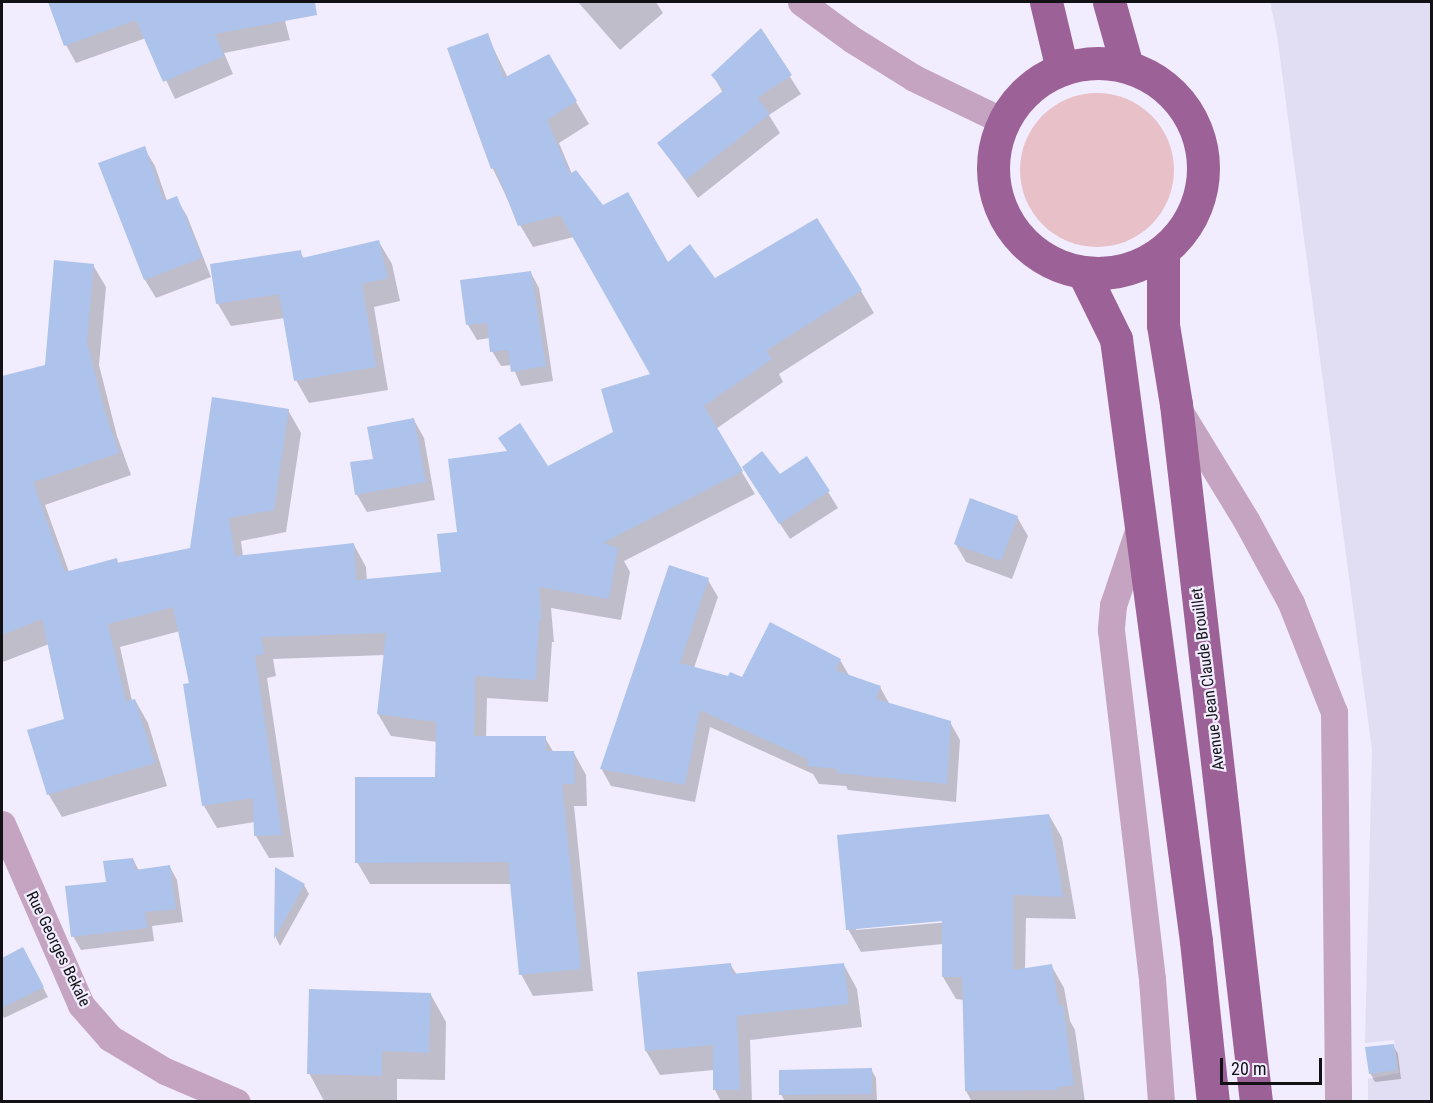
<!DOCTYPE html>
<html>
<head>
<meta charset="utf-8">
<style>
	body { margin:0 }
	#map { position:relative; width:1433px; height:1103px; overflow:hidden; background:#f1edfe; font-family:"Roboto Condensed",sans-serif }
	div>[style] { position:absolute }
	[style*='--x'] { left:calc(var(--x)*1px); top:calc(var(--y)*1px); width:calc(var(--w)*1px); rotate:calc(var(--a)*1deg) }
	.built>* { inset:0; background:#e1ddf3 }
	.green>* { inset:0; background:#e8c0c8 }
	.round { border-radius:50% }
	.shadow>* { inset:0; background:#0003 }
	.building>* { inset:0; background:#adc3eb }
	.minor>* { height:27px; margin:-13.5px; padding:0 13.5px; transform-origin:13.5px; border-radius:13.5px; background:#c4a4c1 }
	.primary>* { height:33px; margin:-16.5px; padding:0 16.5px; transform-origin:16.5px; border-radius:16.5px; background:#9c6297 }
	.primary>.ring { margin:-16.5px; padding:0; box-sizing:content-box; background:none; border:33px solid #9c6297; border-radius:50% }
	span { translate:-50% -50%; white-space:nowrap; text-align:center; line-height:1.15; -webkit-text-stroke:4.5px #f1edfe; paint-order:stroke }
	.street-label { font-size:16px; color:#121116 }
	.frame { position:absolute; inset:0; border:3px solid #121116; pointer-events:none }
	.scale { position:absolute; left:1220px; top:1058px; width:102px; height:27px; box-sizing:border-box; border:3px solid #121116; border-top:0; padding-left:8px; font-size:18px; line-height:21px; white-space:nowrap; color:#121116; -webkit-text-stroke:4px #f1edfe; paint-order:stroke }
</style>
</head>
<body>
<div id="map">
	<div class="built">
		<div style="clip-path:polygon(1270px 2px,1431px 2px,1431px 1101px,1368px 1101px,1368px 1079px,1399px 1073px,1394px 1040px,1365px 1043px,1372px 750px,1277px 35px)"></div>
	</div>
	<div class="green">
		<div class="round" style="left:1020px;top:93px;width:154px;height:154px"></div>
	</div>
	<div class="shadow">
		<div style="clip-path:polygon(50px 2px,176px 2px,182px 28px,244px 2px,280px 2px,290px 40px,224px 53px,233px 74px,175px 99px,146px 38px,76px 63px,66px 45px)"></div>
		<div style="clip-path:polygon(578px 2px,656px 2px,663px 13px,620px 50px)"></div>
		<div style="clip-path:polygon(760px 30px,801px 94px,769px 115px,780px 133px,698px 198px,659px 144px,723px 93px,713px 75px)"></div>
		<div style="clip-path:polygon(487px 35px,508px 78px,549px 56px,589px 124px,559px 143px,572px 174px,603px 207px,668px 265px,714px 280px,861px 291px,874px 313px,779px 374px,783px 382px,716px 429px,755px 494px,624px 561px,630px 572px,621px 620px,551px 608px,554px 642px,552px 642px,548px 702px,487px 698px,486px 738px,545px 738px,554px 753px,574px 753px,586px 775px,587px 806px,574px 806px,593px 991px,533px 996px,521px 974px,512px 884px,370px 884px,357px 862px,437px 778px,437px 742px,391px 736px,378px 714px,385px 655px,273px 659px,276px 676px,267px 678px,294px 857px,269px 858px,256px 836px,255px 822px,217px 828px,204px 806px,185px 686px,191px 685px,180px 631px,120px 647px,132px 701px,135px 700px,148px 723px,167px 786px,62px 817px,49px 795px,29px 731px,66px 720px,49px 644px,3px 662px,2px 659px,2px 396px,26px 389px,47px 367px,93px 265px,106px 287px,99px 365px,117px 436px,131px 475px,45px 505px,69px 572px,191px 549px,288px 410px,301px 433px,286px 532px,241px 541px,243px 556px,354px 545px,366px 567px,367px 581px,443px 574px,459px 533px,547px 468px,615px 433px,652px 375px,574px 237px,533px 247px,520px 225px,493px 169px)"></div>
		<div style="clip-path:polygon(144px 148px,155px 166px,167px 201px,176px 198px,187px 216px,211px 277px,156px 298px,145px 280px,100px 164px)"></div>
		<div style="clip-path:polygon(379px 242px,392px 264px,400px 301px,374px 307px,388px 390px,309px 403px,296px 380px,285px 318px,231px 326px,218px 304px,212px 266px,300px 252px,304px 259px)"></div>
		<div style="clip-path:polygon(531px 273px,539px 288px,553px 381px,521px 386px,512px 365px,501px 366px,492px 351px,490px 338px,477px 340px,468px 325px)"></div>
		<div style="clip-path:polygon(414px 420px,424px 438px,435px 500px,367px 512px,357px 495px,352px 464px,375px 460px)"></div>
		<div style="clip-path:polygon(807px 458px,838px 508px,790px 539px,753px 483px,779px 476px)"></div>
		<div style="clip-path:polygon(1017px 517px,1028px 536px,1012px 579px,966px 562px,955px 543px)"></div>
		<div style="clip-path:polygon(708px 580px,718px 597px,694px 668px,729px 678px,742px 679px,840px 660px,850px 677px,880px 687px,890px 705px,950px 722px,960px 740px,956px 802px,848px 790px,846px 786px,819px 784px,813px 774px,710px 727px,695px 802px,611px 786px,601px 768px)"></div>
		<div style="clip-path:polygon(evenodd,1049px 815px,1062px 838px,1076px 919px,1026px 918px,1025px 970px,1051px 965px,1064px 988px,1070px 1021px,1075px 1030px,1085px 1102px,972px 1102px,966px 1091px,964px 1000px,956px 999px,943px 977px,943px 944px,861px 952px,848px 929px,1049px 815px,949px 919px,950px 922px,856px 930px,856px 927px,949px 919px)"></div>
		<div style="clip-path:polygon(133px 859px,139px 871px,170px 867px,177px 880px,183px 922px,152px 926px,154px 941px,81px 950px,73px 936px,107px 883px)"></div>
		<div style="clip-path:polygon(276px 870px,304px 885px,309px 894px,280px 946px,276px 938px)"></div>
		<div style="clip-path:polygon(23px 948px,48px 997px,4px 1018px,2px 1014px,2px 959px)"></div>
		<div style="clip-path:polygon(730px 964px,737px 975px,844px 965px,857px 989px,862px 1027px,750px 1040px,752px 1102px,721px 1102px,715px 1090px,714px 1070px,660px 1075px,646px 1051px)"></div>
		<div style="clip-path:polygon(431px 995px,446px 1022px,445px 1080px,397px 1079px,397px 1102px,324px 1101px,309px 1073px)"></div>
		<div style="clip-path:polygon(1393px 1045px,1398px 1054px,1401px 1079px,1375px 1082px,1370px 1073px)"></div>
		<div style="clip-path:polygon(871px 1069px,876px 1078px,877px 1102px,785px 1102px,781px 1094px)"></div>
	</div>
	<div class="building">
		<div style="clip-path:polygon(48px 2px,315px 2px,317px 15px,215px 34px,224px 56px,163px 82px,136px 20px,64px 46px)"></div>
		<div style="clip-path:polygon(761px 28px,792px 75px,757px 98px,770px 114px,686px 180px,657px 143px,724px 90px,711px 75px)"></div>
		<div style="clip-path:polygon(488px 33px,504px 78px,549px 54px,577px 101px,547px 120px,570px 174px,576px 170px,603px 205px,628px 192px,668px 262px,690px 244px,715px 278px,817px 218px,862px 290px,766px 351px,772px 359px,704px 406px,743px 471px,603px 543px,618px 548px,609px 599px,539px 587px,542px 620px,539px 620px,536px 680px,475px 676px,474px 736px,546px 736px,546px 751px,574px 751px,575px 784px,562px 784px,581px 969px,519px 975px,508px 862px,355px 863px,355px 777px,435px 777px,436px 722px,377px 714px,386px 633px,261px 637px,264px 654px,255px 656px,282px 835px,254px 836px,253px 798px,202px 806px,183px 684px,189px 683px,173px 607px,108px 624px,126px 701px,135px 699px,155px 763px,47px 795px,27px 730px,64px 719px,42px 619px,2px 635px,2px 376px,45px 365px,54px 260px,94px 264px,87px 342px,105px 412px,119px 453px,33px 482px,65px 572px,117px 558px,118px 563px,190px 548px,212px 397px,289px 409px,274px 510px,229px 518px,235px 556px,354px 543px,356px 580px,441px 572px,437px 534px,457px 532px,448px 459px,507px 451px,498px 438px,520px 423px,548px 466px,613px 432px,601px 389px,650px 374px,560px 215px,518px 226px,495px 168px,491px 169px,447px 48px)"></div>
		<div style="clip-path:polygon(145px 146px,164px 201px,177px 196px,202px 258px,144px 280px,98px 163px)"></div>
		<div style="clip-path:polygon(379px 240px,388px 278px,362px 284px,376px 367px,294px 381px,279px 294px,216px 304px,210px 264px,301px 250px,302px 258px)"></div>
		<div style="clip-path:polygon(531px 271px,546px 366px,511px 372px,508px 350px,490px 352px,487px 323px,466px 325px,460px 280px)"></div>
		<div style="clip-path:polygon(414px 418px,426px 482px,355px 495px,350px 462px,373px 459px,367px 427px)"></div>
		<div style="clip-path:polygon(762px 451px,780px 474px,807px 456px,830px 491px,779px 524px,742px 467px)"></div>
		<div style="clip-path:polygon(970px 498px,1018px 516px,1001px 561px,954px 544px)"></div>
		<div style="clip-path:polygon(669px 565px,709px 578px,680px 663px,728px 676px,730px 672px,742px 677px,770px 622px,841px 659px,835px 670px,881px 686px,876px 699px,951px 721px,947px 784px,837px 773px,837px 769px,807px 766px,808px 759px,700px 710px,685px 785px,600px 769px)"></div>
		<div style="clip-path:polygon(1049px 814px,1063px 897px,1013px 895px,1013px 970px,1052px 964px,1059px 1006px,1063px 1005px,1074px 1085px,1058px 1087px,1058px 1090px,965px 1091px,962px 977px,942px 977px,942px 921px,846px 930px,837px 835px)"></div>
		<div style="clip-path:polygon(133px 858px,135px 870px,170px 865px,176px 909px,145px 912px,147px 928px,71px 937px,65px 886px,106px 882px,103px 861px)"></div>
		<div style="clip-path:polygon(275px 867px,305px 884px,274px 939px)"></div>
		<div style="clip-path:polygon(23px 947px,44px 987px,2px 1008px,2px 958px)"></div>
		<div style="clip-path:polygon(731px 963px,732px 974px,844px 963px,849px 1004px,737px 1016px,740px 1090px,713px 1090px,713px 1045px,645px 1051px,637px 972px)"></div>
		<div style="clip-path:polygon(309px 989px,431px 993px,429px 1053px,382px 1051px,382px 1076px,307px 1074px)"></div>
		<div style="clip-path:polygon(1394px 1044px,1397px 1070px,1369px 1074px,1365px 1047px)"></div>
		<div style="clip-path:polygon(872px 1068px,872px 1094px,779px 1095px,779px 1070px)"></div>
	</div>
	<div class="minor">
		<div style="--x:801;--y:2;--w:64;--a:36.2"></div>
		<div style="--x:853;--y:40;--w:72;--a:31.9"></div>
		<div style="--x:914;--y:78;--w:99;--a:25.8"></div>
		<div style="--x:1177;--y:407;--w:132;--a:58.6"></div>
		<div style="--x:1246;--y:520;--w:94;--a:61.5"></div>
		<div style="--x:1291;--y:603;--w:117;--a:68.5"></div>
		<div style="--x:1334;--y:712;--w:390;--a:89.4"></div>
		<div style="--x:1140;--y:525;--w:84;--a:108.6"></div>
		<div style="--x:1113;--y:605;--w:25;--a:95"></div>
		<div style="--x:1111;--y:630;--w:351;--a:83.3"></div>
		<div style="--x:1152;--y:979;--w:123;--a:85.8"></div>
		<div style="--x:2;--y:824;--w:197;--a:66.4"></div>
		<div style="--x:81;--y:1005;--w:44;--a:48.7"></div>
		<div style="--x:110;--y:1038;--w:64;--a:31"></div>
		<div style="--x:165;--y:1071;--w:78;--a:23.3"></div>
	</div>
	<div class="primary">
		<div style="--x:1046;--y:2;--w:69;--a:76.6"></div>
		<div style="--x:1109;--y:2;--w:66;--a:74.3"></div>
		<div class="ring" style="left:993px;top:63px;width:177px;height:177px"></div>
		<div style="--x:1163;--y:256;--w:69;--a:90"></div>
		<div style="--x:1163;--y:325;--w:80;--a:80.7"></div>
		<div style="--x:1176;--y:404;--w:703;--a:83.46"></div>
		<div style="--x:1083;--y:272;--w:75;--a:63.8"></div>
		<div style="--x:1116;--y:339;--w:607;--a:82.43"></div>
		<div style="--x:1196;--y:941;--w:162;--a:84"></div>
	</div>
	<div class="street-label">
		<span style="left:1208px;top:679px;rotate:-97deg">Avenue Jean Claude Brouillet</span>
		<span style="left:58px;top:949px;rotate:64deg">Rue Georges Bekale</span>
	</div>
	<div class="frame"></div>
	<div class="scale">20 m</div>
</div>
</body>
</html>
